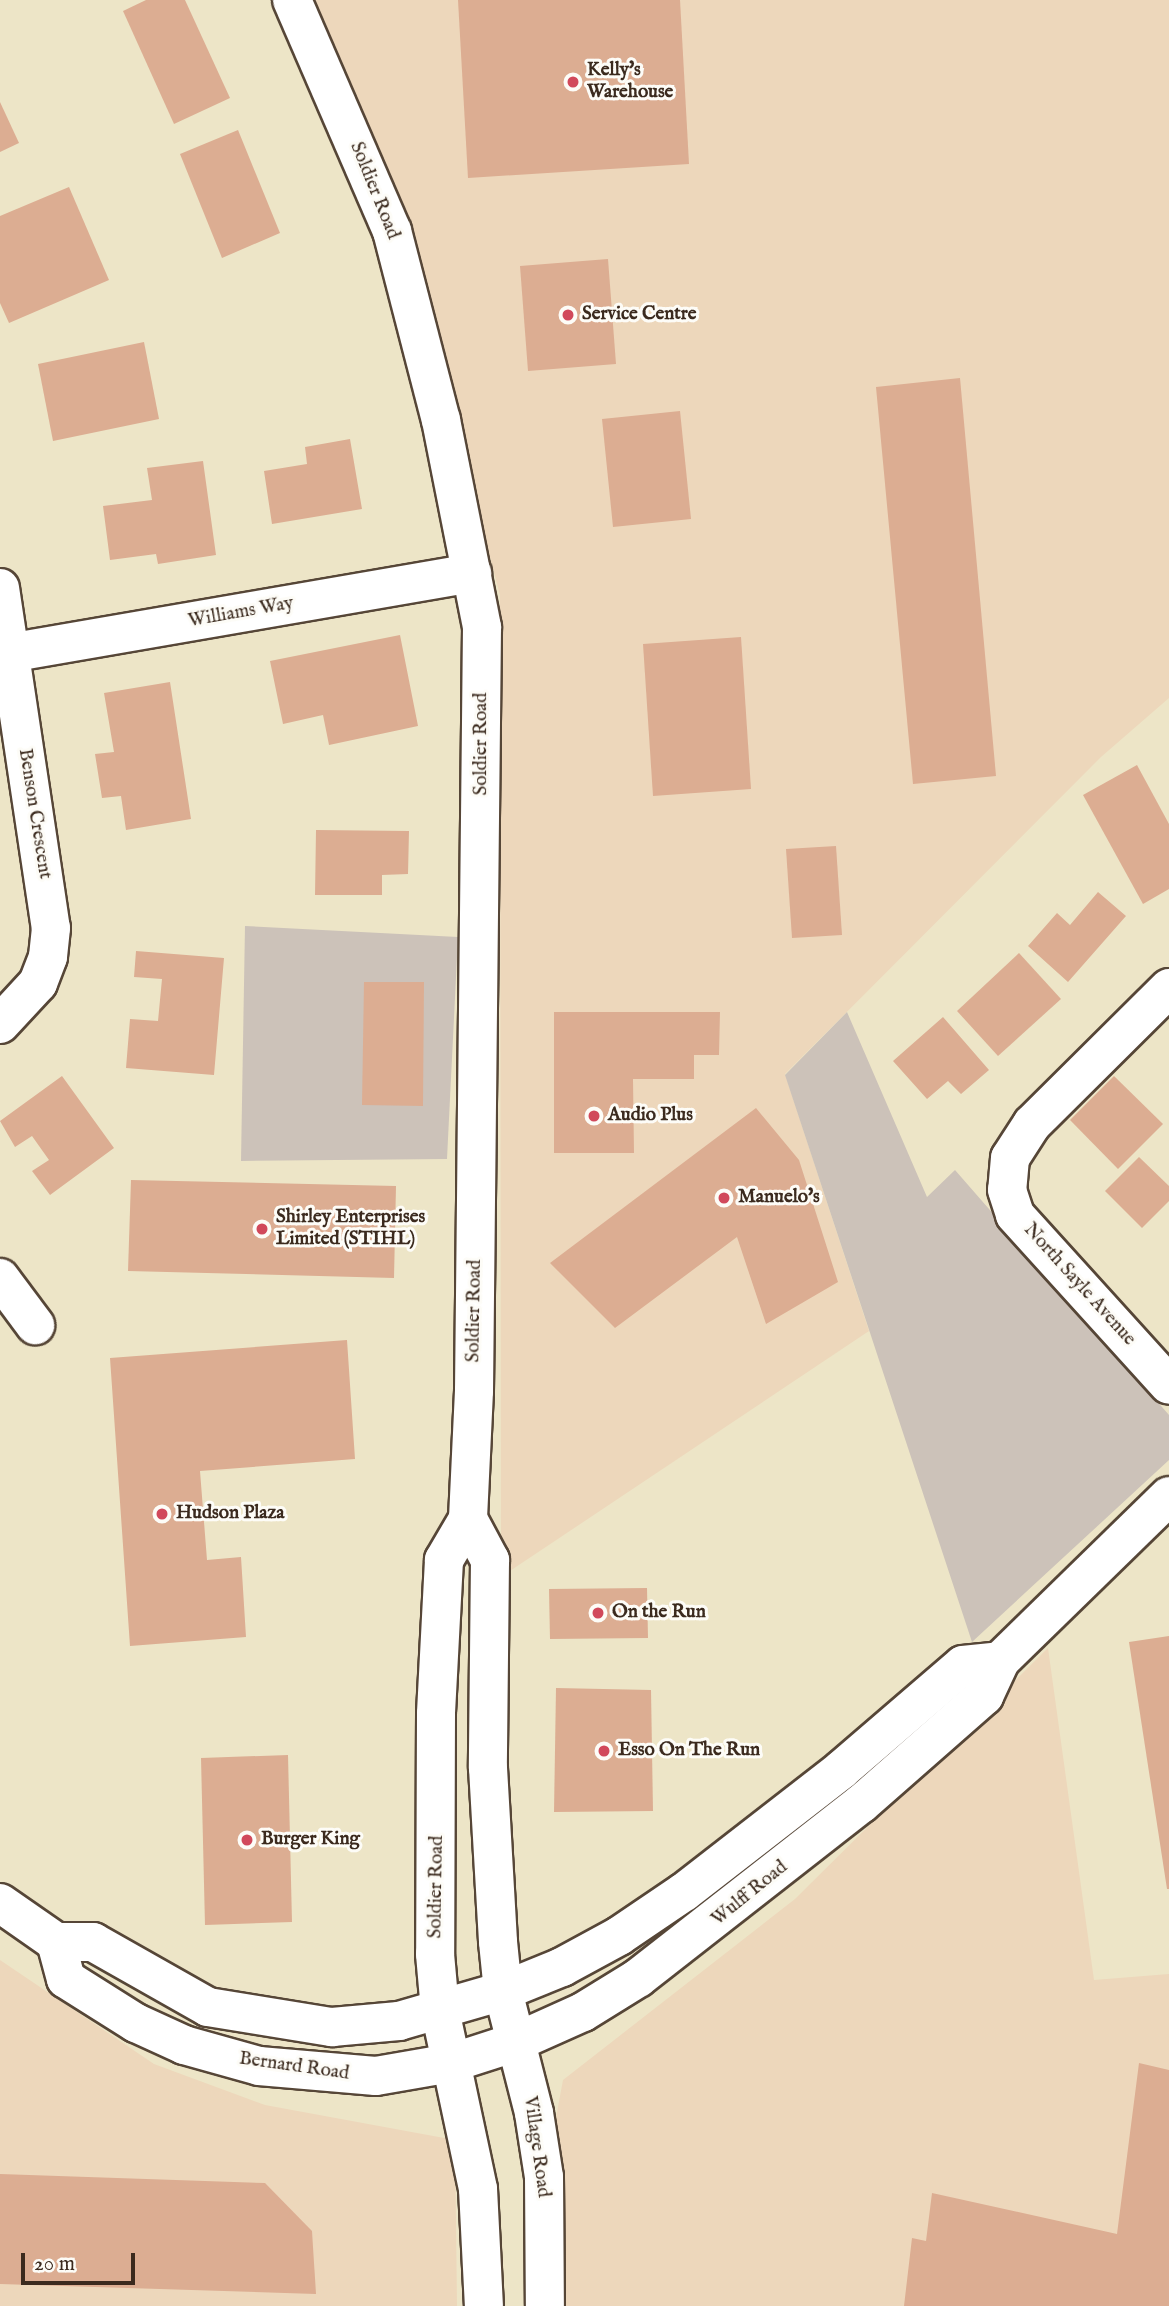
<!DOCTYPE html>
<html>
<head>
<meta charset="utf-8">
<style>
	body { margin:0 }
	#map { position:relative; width:1169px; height:2306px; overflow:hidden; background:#ede5c7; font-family:"IM FELL English",serif }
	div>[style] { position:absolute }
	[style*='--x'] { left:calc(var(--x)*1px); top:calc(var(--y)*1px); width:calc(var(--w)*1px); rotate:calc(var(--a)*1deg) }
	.built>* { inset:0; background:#edd7bb }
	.industrial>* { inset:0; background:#ccc2b9 }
	.building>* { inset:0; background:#dcad92 }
	.roads { filter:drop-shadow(2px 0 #564637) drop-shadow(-2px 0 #564637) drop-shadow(0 2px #564637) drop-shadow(0 -2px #564637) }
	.minor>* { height:38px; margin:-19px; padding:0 19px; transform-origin:19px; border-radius:19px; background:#fff }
	.secondary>* { height:38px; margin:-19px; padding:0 19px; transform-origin:19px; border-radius:19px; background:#fff }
	.dots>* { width:19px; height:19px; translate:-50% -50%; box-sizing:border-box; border:4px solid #fdfcf7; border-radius:50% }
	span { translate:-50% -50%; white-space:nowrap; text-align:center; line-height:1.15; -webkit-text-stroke:6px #fdfcf7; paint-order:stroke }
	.poi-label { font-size:19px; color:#3b2a1e; font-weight:700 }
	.left { translate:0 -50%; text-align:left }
	.street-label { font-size:19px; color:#3b2a1e }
	.scale { position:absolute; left:21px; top:2253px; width:114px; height:32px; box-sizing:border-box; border:4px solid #3b2a1e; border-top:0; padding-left:9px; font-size:21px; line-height:24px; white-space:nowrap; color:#3b2a1e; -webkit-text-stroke:5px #fdfcf7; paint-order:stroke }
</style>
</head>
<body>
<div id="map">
	<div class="built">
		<div style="clip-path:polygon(314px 0,1169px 0,1169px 698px,1101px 757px,785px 1074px,869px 1331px,501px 1577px,500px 595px,392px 188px)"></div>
		<div style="clip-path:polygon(1048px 1648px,1094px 1980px,1169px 1974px,1169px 2306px,558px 2306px,555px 2123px,563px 2080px,795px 1899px)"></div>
		<div style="clip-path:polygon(0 1960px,154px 2064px,265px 2105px,455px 2140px,457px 2306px,0 2306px)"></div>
	</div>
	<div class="industrial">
		<div style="clip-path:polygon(245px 926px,458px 937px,447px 1159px,241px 1161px)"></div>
		<div style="clip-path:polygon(847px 1012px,927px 1197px,955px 1170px,1169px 1415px,1169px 1460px,972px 1642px,785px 1075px)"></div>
	</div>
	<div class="building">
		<div style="clip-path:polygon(146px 0,185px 0,230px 98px,174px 124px,123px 11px)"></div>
		<div style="clip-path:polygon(458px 0,680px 0,689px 164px,468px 178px)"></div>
		<div style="clip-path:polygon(0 102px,19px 143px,0 152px)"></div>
		<div style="clip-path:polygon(238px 130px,280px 233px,222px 258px,180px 154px)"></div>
		<div style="clip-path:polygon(69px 187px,109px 280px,9px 323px,0 303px,0 216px)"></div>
		<div style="clip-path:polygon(608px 259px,616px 364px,528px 371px,520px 266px)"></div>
		<div style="clip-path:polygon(144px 342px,159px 419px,53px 441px,38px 364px)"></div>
		<div style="clip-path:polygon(960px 378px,996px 776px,913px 784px,876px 387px)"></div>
		<div style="clip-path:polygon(680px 411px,691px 519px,613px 527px,602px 419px)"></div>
		<div style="clip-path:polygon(350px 439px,362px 509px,272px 524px,264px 471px,307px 464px,305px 447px)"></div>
		<div style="clip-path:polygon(203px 461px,216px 555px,158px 564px,156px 554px,110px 560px,103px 506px,152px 500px,147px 468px)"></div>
		<div style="clip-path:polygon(400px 635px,418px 726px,329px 745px,323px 715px,283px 724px,270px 661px)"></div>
		<div style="clip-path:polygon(741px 637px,751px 789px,653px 796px,643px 644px)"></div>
		<div style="clip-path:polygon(170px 682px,191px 819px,126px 830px,121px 796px,102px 798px,95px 754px,114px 752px,104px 693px)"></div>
		<div style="clip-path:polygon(1137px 765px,1169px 824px,1169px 889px,1143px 904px,1083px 795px)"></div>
		<div style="clip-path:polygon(316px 830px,409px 831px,408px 874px,382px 875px,382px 895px,315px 895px)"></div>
		<div style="clip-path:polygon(836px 846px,842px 935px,792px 938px,786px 849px)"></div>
		<div style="clip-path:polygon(1098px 892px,1126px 916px,1068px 982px,1028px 946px,1057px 913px,1070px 925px)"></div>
		<div style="clip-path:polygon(136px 951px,224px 958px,214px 1075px,126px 1068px,130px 1019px,158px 1021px,162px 979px,134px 977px)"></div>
		<div style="clip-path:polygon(1019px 953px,1061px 999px,998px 1056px,957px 1011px)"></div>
		<div style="clip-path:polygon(364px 982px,424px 982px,423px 1106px,362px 1105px)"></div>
		<div style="clip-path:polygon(554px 1012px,720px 1012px,719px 1055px,694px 1055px,694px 1079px,633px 1079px,634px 1153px,554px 1153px)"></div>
		<div style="clip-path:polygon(943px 1017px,989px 1070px,961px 1094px,948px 1081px,927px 1099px,893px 1061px)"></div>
		<div style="clip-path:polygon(62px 1076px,114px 1148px,50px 1195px,32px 1171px,49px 1160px,32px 1136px,15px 1147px,0 1121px)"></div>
		<div style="clip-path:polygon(1114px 1076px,1163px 1124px,1118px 1169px,1070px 1120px)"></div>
		<div style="clip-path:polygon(756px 1108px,799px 1160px,838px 1282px,766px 1324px,737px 1237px,615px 1328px,550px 1263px)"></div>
		<div style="clip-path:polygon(1139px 1157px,1169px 1186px,1169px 1201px,1142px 1228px,1105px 1191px)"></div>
		<div style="clip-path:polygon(131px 1180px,396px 1186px,394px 1278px,128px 1271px)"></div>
		<div style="clip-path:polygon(347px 1340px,355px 1459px,200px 1471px,207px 1560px,241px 1557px,246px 1637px,130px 1646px,110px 1358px)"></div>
		<div style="clip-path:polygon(647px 1588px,648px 1638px,550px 1639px,549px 1589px)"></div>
		<div style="clip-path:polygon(1169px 1636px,1169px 1889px,1167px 1889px,1129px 1642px)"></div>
		<div style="clip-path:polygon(556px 1688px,651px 1690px,653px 1811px,554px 1812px)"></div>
		<div style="clip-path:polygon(288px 1755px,292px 1922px,205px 1925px,201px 1758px)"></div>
		<div style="clip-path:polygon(1139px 2063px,1169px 2070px,1169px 2306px,904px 2306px,912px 2238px,926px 2241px,932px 2193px,1117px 2234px)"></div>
		<div style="clip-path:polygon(0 2174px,265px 2183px,312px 2231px,316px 2294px,0 2284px)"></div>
	</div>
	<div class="roads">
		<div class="minor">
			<div style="--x:0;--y:588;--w:344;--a:81.5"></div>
			<div style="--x:51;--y:928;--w:29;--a:96"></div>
			<div style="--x:48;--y:957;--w:28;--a:111"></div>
			<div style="--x:38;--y:983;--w:56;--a:132.8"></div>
			<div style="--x:9;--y:653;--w:470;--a:-9.8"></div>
			<div style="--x:1169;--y:988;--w:193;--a:135.2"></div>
			<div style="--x:1032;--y:1124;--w:40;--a:122.9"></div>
			<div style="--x:1010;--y:1158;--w:32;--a:95"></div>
			<div style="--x:1007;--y:1190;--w:26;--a:72"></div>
			<div style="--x:1015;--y:1215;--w:229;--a:47.8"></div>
			<div style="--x:0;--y:1278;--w:59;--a:53.3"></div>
		</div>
		<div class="secondary">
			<div style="--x:292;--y:0;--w:252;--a:66.6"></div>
			<div style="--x:392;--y:231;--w:195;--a:75.5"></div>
			<div style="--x:441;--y:420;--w:211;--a:78.8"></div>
			<div style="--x:482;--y:627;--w:764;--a:90.6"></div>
			<div style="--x:474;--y:1391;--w:128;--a:92.7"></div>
			<div style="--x:468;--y:1519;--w:48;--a:120.3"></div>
			<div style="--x:444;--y:1560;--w:154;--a:93"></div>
			<div style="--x:436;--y:1714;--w:240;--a:90.2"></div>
			<div style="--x:435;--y:1954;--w:56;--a:84.9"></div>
			<div style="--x:440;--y:2010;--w:183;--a:78"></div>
			<div style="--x:478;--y:2189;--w:117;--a:87.1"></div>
			<div style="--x:468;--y:1519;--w:47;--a:61.8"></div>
			<div style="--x:490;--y:1560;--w:208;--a:90.6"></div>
			<div style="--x:488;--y:1768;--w:174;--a:86.7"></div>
			<div style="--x:498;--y:1942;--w:49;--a:84.2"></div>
			<div style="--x:503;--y:1991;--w:126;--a:75.7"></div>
			<div style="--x:534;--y:2113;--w:65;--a:81.1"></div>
			<div style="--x:544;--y:2177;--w:129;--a:89.6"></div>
			<div style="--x:0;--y:1903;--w:68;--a:34.9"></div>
			<div style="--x:56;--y:1942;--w:37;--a:0"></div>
			<div style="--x:93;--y:1942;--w:132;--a:29.5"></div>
			<div style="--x:208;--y:2007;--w:126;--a:9.2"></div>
			<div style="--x:332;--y:2027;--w:67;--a:-5.1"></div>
			<div style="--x:399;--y:2021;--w:108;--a:-16.1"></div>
			<div style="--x:503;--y:1991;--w:64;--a:-22.1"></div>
			<div style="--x:562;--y:1967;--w:65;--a:-28.5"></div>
			<div style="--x:619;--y:1936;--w:78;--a:-34.1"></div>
			<div style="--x:684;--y:1892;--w:199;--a:-37.8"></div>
			<div style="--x:841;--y:1770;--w:161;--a:-40.7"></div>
			<div style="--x:963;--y:1665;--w:37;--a:-6"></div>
			<div style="--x:56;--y:1942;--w:38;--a:75"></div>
			<div style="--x:66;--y:1979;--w:83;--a:32.2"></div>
			<div style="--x:136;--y:2023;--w:53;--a:24.6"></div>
			<div style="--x:184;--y:2045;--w:78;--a:15.6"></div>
			<div style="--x:259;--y:2066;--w:117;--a:4.9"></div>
			<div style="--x:376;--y:2076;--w:76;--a:-9.8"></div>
			<div style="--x:451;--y:2063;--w:68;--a:-17.9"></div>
			<div style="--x:516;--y:2042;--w:73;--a:-24.1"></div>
			<div style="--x:583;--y:2012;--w:65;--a:-31.7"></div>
			<div style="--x:638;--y:1978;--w:283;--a:-38"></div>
			<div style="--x:861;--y:1804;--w:164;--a:-41.3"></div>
			<div style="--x:984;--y:1696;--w:38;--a:-65"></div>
			<div style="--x:1000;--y:1661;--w:236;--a:-44.3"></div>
		</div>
	</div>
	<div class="dots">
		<div style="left:573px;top:82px;background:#d1495b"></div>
		<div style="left:568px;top:315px;background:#d1495b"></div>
		<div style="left:594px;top:1116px;background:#d1495b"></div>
		<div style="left:724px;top:1198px;background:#d1495b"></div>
		<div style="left:262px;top:1229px;background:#d1495b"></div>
		<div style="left:162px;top:1514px;background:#d1495b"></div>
		<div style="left:598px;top:1613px;background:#d1495b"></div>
		<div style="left:604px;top:1751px;background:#d1495b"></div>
		<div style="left:247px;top:1840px;background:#d1495b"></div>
	</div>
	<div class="poi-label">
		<span class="left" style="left:587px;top:82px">Kelly's<br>Warehouse</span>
		<span class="left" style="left:582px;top:315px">Service Centre</span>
		<span class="left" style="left:608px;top:1116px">Audio Plus</span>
		<span class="left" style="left:738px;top:1198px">Manuelo's</span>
		<span class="left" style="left:276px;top:1229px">Shirley Enterprises<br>Limited (STIHL)</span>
		<span class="left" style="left:176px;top:1514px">Hudson Plaza</span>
		<span class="left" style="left:612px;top:1613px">On the Run</span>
		<span class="left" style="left:618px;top:1751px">Esso On The Run</span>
		<span class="left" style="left:261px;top:1840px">Burger King</span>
	</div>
	<div class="street-label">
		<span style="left:374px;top:191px;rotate:68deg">Soldier Road</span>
		<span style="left:241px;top:613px;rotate:-10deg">Williams Way</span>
		<span style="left:482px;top:744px;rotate:-90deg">Soldier Road</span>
		<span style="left:34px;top:814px;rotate:81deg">Benson Crescent</span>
		<span style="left:1079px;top:1285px;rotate:48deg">North Sayle Avenue</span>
		<span style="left:475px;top:1311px;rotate:-89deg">Soldier Road</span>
		<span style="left:437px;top:1887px;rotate:-89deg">Soldier Road</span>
		<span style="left:750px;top:1894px;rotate:-39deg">Wulff Road</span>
		<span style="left:294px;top:2067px;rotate:8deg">Bernard Road</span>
		<span style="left:536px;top:2147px;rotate:82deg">Village Road</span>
	</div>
	<div class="scale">20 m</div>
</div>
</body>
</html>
